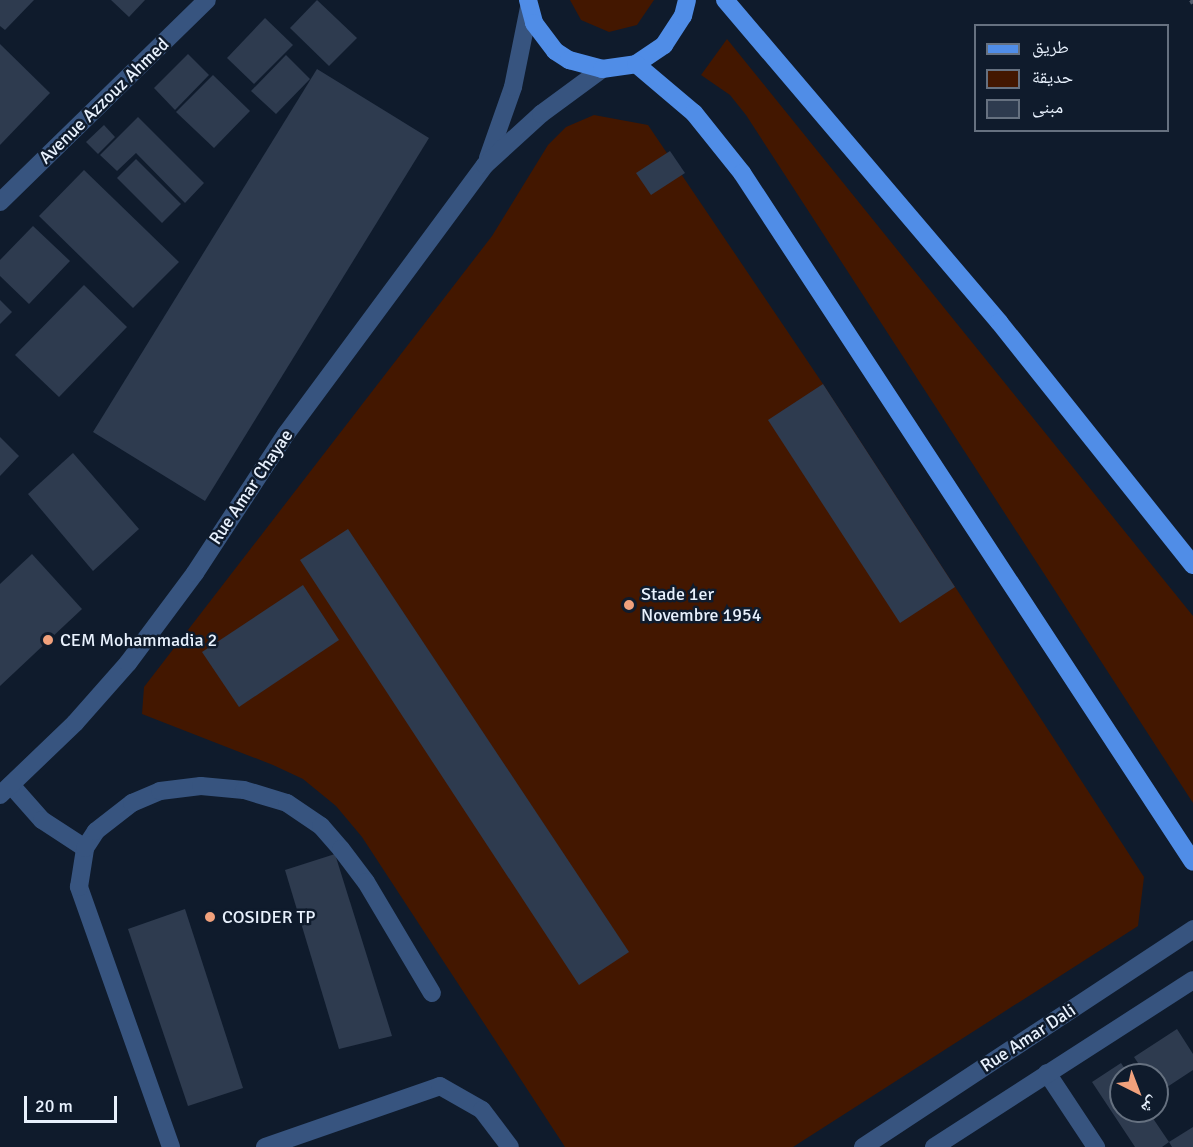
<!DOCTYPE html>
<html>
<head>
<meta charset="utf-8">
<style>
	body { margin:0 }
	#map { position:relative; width:1193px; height:1147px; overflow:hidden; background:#0f1b2c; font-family:Signika,"Noto Naskh Arabic",sans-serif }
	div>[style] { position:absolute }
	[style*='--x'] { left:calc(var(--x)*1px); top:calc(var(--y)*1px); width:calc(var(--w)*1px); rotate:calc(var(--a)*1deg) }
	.green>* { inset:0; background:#431700 }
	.building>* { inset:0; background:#2e3b4f }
	.path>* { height:4px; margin-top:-2px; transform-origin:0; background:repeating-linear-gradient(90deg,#525d6c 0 6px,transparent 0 9px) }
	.minor>* { height:18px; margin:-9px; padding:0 9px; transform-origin:9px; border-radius:9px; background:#37547f }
	.major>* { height:18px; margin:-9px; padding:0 9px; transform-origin:9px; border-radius:9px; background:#508de7 }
	.dots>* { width:16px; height:16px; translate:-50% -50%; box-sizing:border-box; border:3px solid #0f1b2c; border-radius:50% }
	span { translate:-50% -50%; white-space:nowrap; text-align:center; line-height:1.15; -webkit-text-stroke:5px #0f1b2c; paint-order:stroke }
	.street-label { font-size:18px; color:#e8f1fd }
	.poi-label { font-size:18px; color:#e8f1fd }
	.left { translate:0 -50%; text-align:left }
	.legend { position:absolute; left:974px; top:24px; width:195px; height:108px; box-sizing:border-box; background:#0f1b2c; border:2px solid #667180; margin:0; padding:8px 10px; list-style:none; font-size:18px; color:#e8f1fd }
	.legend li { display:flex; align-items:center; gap:12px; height:30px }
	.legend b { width:30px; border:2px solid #667180 }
	.north { position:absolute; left:1109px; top:1063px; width:60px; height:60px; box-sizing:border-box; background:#0f1b2c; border:2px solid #667180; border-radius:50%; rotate:138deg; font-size:16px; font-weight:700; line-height:24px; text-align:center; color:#e8f1fd }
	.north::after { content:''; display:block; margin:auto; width:21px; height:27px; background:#f1a17c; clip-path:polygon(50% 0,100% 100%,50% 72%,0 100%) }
	.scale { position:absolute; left:24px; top:1096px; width:93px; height:27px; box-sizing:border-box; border:3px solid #e8f1fd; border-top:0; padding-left:8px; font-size:18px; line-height:21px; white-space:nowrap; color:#e8f1fd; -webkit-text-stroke:4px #0f1b2c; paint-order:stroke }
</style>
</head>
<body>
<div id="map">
	<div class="green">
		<div style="clip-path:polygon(570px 0,654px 0,637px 25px,609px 32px,581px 20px)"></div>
		<div style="clip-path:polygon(727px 39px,1193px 616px,1193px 803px,746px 115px,730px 95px,701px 75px)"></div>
		<div style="clip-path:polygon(594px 115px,648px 125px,823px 384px,1144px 877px,1138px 926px,793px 1147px,565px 1147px,362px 837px,336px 806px,303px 779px,273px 765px,142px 714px,144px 687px,492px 236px,548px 145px,566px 127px)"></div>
	</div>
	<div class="building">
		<div style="clip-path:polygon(0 0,34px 0,5px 30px,0 26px)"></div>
		<div style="clip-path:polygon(111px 0,145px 0,129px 17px)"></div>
		<div style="clip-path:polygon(317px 0,357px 38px,329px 66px,290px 28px)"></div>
		<div style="clip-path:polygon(265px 18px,293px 45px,254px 84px,227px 58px)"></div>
		<div style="clip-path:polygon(0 44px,50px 93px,0 145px)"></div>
		<div style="clip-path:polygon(188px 54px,209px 75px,175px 110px,154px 88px)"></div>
		<div style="clip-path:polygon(286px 55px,310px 79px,276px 114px,251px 91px)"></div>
		<div style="clip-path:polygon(317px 69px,429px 138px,205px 501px,93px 432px)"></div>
		<div style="clip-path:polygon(213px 75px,250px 111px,214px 148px,176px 112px)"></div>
		<div style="clip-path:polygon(138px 117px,204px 183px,185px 203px,136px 153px,117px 171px,100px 155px)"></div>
		<div style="clip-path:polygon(104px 125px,115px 137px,98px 154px,86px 142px)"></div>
		<div style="clip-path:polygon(670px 151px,685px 173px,651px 195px,636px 173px)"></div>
		<div style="clip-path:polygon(136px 159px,181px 204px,162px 223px,117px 178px)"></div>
		<div style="clip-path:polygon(84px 170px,179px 262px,133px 308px,39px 216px)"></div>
		<div style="clip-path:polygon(33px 226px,70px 261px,29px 304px,0 276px,0 260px)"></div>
		<div style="clip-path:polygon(84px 285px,127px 327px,59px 397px,15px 355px)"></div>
		<div style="clip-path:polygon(0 300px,12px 312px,0 324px)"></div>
		<div style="clip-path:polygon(823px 384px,955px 587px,900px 623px,768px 420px)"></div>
		<div style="clip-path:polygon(0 437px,19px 456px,0 476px)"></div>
		<div style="clip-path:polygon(73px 453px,139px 529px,93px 571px,28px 494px)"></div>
		<div style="clip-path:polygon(348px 529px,629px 952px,579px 985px,300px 560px)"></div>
		<div style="clip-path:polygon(32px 554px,82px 609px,0 686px,0 584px)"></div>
		<div style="clip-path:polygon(303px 585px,339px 640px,239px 707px,202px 652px)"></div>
		<div style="clip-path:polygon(335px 854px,392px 1036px,339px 1049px,285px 870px)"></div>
		<div style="clip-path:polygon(185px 909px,243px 1088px,188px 1106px,128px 929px)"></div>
		<div style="clip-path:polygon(1177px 1029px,1193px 1054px,1193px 1070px,1158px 1093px,1157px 1075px,1146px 1075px,1134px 1057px)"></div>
		<div style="clip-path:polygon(1121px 1063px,1129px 1075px,1121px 1075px,1121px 1111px,1148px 1111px,1169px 1142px,1162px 1147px,1135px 1147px,1092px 1082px)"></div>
		<div style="clip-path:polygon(1193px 1127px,1193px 1147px,1172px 1147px,1169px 1142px)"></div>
	</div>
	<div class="path">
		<div style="--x:1191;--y:0;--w:4;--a:63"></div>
	</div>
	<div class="minor">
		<div style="--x:488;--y:158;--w:75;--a:-70.6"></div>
		<div style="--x:513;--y:87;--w:81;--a:-78.6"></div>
		<div style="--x:0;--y:202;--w:289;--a:-44.3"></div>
		<div style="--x:11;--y:785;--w:47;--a:48.5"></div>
		<div style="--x:42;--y:820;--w:51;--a:33.1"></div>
		<div style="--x:0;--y:795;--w:104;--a:-43.8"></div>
		<div style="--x:75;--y:723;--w:80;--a:-48.5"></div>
		<div style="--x:128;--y:663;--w:112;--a:-53.3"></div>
		<div style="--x:195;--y:573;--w:166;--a:-56.8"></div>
		<div style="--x:286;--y:434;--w:335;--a:-53.5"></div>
		<div style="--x:485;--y:165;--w:76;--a:-42.3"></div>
		<div style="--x:541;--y:114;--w:76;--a:-36.4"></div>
		<div style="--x:1047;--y:1073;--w:89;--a:56.5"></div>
		<div style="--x:171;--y:1147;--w:276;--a:-109.5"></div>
		<div style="--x:79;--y:887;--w:39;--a:-81"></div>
		<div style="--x:85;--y:848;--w:20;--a:-57"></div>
		<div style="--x:96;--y:831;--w:46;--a:-37.9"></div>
		<div style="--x:132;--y:803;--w:30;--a:-23"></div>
		<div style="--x:160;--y:791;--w:41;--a:-7"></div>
		<div style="--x:201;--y:786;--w:43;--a:5.3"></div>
		<div style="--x:244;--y:790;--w:45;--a:16.8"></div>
		<div style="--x:287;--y:803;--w:41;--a:34.1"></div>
		<div style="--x:321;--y:826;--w:30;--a:49"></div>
		<div style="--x:341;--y:849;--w:41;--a:52.9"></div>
		<div style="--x:366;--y:882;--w:129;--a:59.3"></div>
		<div style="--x:265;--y:1147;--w:185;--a:-19.2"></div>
		<div style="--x:440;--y:1086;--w:48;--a:29.7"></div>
		<div style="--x:482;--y:1110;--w:46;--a:52.9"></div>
		<div style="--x:863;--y:1147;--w:396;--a:-33.4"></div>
		<div style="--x:934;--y:1147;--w:308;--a:-32.8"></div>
	</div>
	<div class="major">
		<div style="--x:528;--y:0;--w:24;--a:75"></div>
		<div style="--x:534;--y:23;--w:35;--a:53"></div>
		<div style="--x:555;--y:51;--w:17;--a:33"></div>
		<div style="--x:569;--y:60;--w:34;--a:15"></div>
		<div style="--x:602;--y:69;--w:34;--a:-8"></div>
		<div style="--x:636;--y:64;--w:34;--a:-34"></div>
		<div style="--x:664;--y:45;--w:35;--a:-57"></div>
		<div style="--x:683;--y:16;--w:16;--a:-76"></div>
		<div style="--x:725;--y:0;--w:423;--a:49.6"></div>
		<div style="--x:999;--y:322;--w:311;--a:51.4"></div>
		<div style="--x:636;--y:64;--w:76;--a:40.2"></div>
		<div style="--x:694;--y:113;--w:77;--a:51.3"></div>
		<div style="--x:742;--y:173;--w:823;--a:56.79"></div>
	</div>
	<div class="dots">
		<div style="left:629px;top:605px;background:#f1a17c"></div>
		<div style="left:48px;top:640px;background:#f1a17c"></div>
		<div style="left:210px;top:917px;background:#f1a17c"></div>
	</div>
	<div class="street-label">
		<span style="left:104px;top:101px;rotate:-44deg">Avenue Azzouz Ahmed</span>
		<span style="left:251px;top:487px;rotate:-56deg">Rue Amar Chayae</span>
		<span style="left:1028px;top:1038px;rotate:-33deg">Rue Amar Dali</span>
	</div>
	<div class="poi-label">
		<span class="left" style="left:641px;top:605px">Stade 1er<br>Novembre 1954</span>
		<span class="left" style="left:60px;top:640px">CEM Mohammadia 2</span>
		<span class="left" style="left:222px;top:917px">COSIDER TP</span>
	</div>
	<ul class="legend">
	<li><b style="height:8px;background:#508de7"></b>طريق</li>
	<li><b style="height:16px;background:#431700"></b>حديقة</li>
	<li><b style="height:16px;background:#2e3b4f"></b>مبنى</li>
	</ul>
	<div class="north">ش</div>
	<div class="scale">20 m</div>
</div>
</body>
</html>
